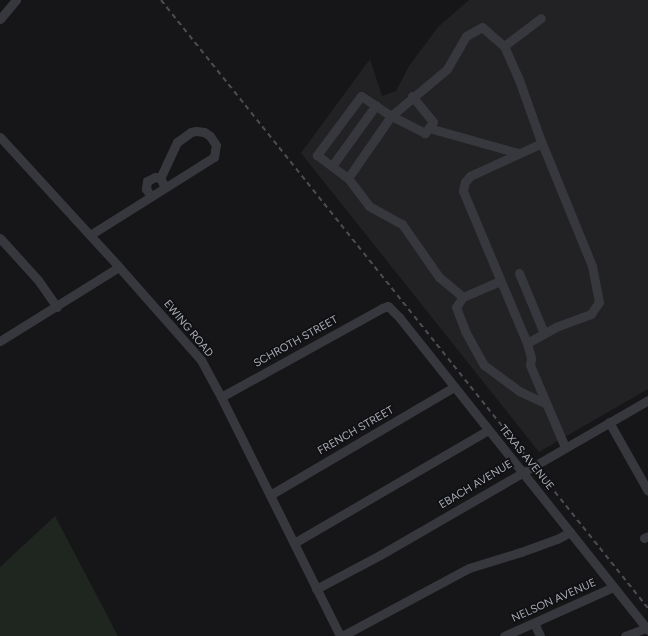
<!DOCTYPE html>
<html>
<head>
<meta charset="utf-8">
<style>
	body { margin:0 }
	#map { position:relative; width:648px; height:636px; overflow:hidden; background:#161618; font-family:Figtree,sans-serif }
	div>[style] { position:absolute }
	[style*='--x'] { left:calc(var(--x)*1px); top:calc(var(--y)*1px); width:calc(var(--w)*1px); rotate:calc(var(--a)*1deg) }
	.built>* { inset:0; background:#222225 }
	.green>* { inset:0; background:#1e261f }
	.minor>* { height:9px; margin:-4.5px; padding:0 4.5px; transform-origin:4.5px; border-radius:4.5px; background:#37383d }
	.rail>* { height:2px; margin-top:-1px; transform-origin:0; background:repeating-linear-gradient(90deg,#4a4c52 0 5px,transparent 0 9px) }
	span { translate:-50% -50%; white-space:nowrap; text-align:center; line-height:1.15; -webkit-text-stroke:3.5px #111113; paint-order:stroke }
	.street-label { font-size:11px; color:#a8adb8 }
</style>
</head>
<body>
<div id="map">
	<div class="built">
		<div style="clip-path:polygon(469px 0,648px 0,648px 389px,539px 452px,301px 153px,370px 59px,382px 96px,396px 91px,409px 66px,438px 27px)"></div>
	</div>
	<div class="green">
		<div style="clip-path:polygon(55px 516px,118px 636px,0 636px,0 567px)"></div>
	</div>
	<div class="minor">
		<div style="--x:0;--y:19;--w:25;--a:-50"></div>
		<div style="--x:504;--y:46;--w:46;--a:-37.1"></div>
		<div style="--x:412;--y:96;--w:33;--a:51"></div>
		<div style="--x:433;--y:122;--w:14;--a:126"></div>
		<div style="--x:425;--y:133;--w:38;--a:-153"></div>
		<div style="--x:391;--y:116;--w:36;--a:-146"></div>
		<div style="--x:361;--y:96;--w:74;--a:126.7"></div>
		<div style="--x:317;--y:155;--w:39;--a:37"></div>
		<div style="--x:348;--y:178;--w:35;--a:53"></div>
		<div style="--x:369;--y:206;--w:38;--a:29"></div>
		<div style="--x:402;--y:224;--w:65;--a:55.1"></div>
		<div style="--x:439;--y:277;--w:31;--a:40"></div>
		<div style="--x:429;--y:128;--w:92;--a:15.7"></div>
		<div style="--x:0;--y:137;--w:176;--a:47.5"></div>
		<div style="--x:119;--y:267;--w:124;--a:48.6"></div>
		<div style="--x:201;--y:360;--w:42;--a:61.6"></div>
		<div style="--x:221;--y:397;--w:267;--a:63.5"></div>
		<div style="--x:542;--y:143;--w:79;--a:155.4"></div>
		<div style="--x:470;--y:176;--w:8;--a:130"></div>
		<div style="--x:465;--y:182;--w:9;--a:103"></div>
		<div style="--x:463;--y:191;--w:165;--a:67.2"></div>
		<div style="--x:527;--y:343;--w:16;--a:75"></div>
		<div style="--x:531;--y:358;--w:7;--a:98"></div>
		<div style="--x:530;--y:365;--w:89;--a:66.9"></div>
		<div style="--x:332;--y:166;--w:75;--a:-54.2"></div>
		<div style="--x:348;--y:178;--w:75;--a:-55.3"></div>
		<div style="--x:391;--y:116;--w:73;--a:-40"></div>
		<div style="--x:447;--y:69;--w:38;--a:-60"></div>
		<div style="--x:466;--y:36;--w:18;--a:-29"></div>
		<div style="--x:482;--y:27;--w:29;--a:41"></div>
		<div style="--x:504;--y:46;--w:34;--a:66"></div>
		<div style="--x:518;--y:77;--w:63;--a:70.4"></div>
		<div style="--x:539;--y:136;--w:140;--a:67.8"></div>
		<div style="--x:592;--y:266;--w:37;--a:79"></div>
		<div style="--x:599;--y:302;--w:14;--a:124"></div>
		<div style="--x:591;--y:314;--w:37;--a:160"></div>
		<div style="--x:556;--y:327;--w:33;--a:151"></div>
		<div style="--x:151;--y:196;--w:9;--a:-126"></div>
		<div style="--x:146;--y:189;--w:8;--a:-83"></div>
		<div style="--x:147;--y:181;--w:9;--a:-27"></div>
		<div style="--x:155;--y:177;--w:5;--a:11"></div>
		<div style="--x:90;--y:235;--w:146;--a:-32.2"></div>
		<div style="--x:214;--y:157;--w:12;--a:-81"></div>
		<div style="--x:216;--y:145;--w:11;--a:-124"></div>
		<div style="--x:210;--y:136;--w:7;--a:-146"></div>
		<div style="--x:204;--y:132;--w:8;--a:-173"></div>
		<div style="--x:196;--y:131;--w:5;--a:169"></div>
		<div style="--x:191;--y:132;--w:17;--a:144"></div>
		<div style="--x:177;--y:142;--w:40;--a:115"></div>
		<div style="--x:160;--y:178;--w:10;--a:61"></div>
		<div style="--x:0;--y:238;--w:57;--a:47.9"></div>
		<div style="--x:38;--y:280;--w:33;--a:55"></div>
		<div style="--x:519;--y:273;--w:65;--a:67.4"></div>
		<div style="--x:500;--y:281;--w:40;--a:156.6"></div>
		<div style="--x:463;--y:297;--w:12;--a:125"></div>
		<div style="--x:456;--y:307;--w:26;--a:69"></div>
		<div style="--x:465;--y:331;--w:39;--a:61"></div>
		<div style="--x:484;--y:365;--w:44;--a:36.6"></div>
		<div style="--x:519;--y:391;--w:29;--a:25"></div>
		<div style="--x:0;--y:341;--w:140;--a:-31.9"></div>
		<div style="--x:221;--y:397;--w:184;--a:-28.9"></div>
		<div style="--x:382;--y:308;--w:6;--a:-18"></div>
		<div style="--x:388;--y:306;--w:16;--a:45"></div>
		<div style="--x:399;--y:317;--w:400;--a:51.5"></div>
		<div style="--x:609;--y:422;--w:79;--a:60.5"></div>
		<div style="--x:270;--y:495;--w:213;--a:-30.4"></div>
		<div style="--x:644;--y:538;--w:4;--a:-27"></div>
		<div style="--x:294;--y:543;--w:225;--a:-30.2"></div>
		<div style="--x:316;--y:589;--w:72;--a:-28"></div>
		<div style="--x:380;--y:555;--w:310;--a:-30"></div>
		<div style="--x:534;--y:623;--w:14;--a:65"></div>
		<div style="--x:342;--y:636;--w:144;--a:-28.2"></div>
		<div style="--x:469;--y:568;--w:54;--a:-17.1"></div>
		<div style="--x:521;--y:552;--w:38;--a:-20"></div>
		<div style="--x:557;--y:539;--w:15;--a:-28"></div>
		<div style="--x:504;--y:636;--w:120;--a:-24.2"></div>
		<div style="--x:625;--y:636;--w:22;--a:-21"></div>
	</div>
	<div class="rail">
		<div style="--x:161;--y:0;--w:779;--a:51.31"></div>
	</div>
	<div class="street-label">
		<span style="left:188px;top:329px;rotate:50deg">EWING ROAD</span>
		<span style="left:296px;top:342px;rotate:-29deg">SCHROTH STREET</span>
		<span style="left:356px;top:431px;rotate:-30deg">FRENCH STREET</span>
		<span style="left:526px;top:458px;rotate:51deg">TEXAS AVENUE</span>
		<span style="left:476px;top:485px;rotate:-31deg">EBACH AVENUE</span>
		<span style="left:554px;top:601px;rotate:-24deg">NELSON AVENUE</span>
	</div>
</div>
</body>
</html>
